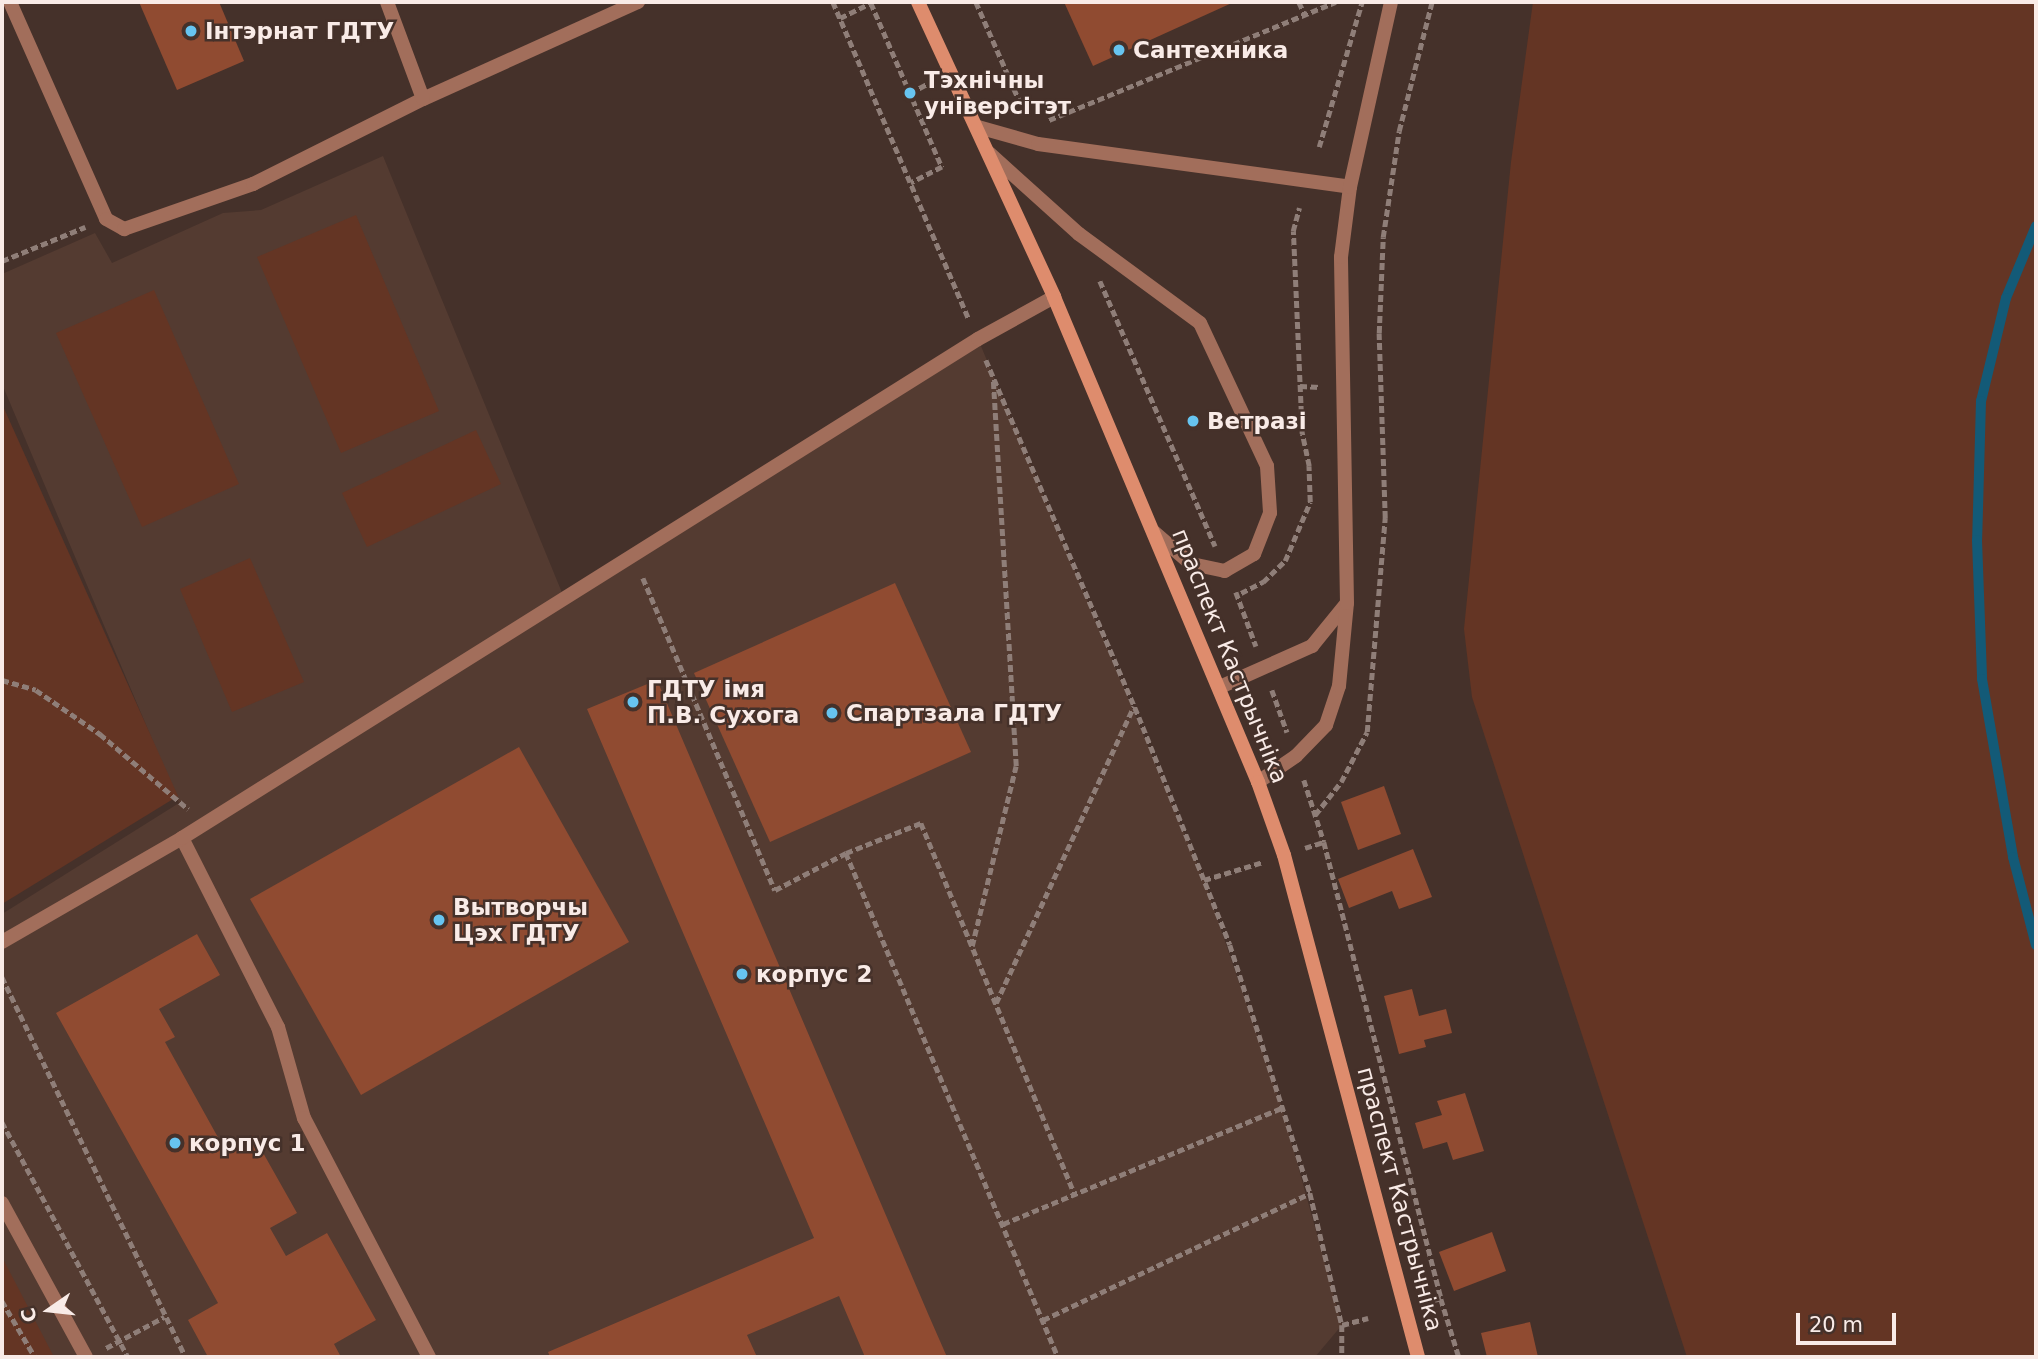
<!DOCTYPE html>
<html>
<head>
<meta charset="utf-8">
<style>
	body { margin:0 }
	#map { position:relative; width:2038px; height:1359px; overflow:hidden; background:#45312a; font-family:"DejaVu Sans",sans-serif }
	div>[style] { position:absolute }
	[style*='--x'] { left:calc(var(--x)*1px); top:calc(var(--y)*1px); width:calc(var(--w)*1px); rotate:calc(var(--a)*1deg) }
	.built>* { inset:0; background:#543b31 }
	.green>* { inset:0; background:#643524 }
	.stream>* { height:10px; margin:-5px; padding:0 5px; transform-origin:5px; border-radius:5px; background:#135a77 }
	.building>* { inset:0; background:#904b31 }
	.path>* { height:4.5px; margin-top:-2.25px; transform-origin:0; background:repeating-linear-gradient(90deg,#8f7e78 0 7px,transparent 0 10.5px) }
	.service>* { height:14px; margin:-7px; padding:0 7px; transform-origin:7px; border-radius:7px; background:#a26e5b }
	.minor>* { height:14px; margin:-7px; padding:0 7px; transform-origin:7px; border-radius:7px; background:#a26e5b }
	.secondary>* { height:14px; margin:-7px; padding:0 7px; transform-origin:7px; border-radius:7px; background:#de8c6d }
	.dots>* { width:19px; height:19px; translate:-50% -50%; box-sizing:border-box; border:4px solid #45312a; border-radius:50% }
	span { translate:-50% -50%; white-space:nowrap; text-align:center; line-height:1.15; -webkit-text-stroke:5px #45312a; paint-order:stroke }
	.poi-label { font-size:23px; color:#f9ebe7; font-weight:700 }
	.left { translate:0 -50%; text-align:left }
	.street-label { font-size:23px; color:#f9ebe7 }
	.frame { position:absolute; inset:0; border:4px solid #f9ebe7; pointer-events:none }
	.north { position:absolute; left:14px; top:1275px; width:70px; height:70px; -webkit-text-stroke:5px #45312a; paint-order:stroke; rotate:256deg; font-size:19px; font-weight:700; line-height:28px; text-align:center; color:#f9ebe7 }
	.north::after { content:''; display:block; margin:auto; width:24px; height:32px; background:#f9ebe7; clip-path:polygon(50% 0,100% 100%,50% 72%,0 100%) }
	.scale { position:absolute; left:1796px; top:1313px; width:100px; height:32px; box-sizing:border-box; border:4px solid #f9ebe7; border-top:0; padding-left:9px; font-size:21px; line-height:24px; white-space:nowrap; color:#f9ebe7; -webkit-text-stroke:5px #45312a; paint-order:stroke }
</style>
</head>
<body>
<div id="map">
	<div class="built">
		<div style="clip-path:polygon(383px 156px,565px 600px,978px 339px,1204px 880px,1282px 1108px,1342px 1325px,1315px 1357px,42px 1357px,2px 1290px,2px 914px,179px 803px,2px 384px,2px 274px,95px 233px,112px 263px,223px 213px,261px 210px)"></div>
	</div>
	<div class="green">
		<div style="clip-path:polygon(1533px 2px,2036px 2px,2036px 1357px,1687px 1357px,1472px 697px,1464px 629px,1511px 162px)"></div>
		<div style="clip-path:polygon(356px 215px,439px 411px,341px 453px,257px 257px)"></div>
		<div style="clip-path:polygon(154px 290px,239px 484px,142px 527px,56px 333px)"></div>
		<div style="clip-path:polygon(2px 404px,178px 796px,2px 904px)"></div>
		<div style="clip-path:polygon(476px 430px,501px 484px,367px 547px,342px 493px)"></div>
		<div style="clip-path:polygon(250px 558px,304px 682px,232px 712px,180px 589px)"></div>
		<div style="clip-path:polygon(2px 1257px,54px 1357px,2px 1357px)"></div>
	</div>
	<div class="stream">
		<div style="--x:2036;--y:226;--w:78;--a:112.6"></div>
		<div style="--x:2006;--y:298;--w:106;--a:103.6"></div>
		<div style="--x:1981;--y:401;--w:139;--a:91.6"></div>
		<div style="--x:1977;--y:540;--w:139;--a:87.9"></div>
		<div style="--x:1982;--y:679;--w:181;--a:80.1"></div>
		<div style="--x:2013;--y:857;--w:91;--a:75.4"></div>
	</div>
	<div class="building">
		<div style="clip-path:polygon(139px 2px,219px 2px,244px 61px,177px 90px)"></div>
		<div style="clip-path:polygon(1064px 2px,1234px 2px,1093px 66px)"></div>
		<div style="clip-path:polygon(895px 583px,971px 752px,770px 842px,694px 673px)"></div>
		<div style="clip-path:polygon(657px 680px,929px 1316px,947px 1357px,865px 1357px,839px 1296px,747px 1335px,757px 1357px,550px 1357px,548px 1352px,814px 1238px,587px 709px)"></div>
		<div style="clip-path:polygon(519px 747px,629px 942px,361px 1095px,250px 899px)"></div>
		<div style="clip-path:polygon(1384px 786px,1401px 834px,1358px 850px,1341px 802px)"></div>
		<div style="clip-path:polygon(1413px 849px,1432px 897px,1399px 909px,1392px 891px,1349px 908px,1338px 879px)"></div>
		<div style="clip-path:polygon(197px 934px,220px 975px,159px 1009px,175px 1037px,165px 1042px,225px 1150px,253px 1135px,297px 1213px,270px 1228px,286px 1256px,327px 1233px,376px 1320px,334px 1344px,341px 1357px,208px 1357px,188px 1320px,218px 1303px,56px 1013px)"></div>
		<div style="clip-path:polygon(1412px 989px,1419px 1016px,1446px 1009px,1452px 1033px,1424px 1040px,1426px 1047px,1399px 1054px,1384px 996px)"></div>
		<div style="clip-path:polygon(1465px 1093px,1484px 1151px,1453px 1160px,1447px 1142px,1423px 1149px,1415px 1123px,1442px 1115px,1437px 1101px)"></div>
		<div style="clip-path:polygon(1492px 1232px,1506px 1271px,1454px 1291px,1439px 1252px)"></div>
		<div style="clip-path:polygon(1530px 1322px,1538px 1357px,1487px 1357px,1481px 1333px)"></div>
	</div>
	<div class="path">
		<div style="--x:833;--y:2;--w:345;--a:66.8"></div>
		<div style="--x:976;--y:2;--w:124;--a:66.3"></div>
		<div style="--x:1299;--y:2;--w:14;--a:65"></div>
		<div style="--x:871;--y:3;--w:179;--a:66.6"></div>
		<div style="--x:942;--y:167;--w:35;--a:153"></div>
		<div style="--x:840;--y:18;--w:34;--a:-26"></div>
		<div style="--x:910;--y:93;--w:24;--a:-28"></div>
		<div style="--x:1049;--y:120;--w:310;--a:-22.4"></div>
		<div style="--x:1319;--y:147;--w:151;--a:-73.5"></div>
		<div style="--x:2;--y:261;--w:90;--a:-22.3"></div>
		<div style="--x:1100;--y:281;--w:289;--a:66.5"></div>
		<div style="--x:986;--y:360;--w:388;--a:66.8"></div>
		<div style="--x:1139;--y:717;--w:245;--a:68.2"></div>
		<div style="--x:1230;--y:945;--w:261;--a:72.1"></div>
		<div style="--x:1310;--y:1193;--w:136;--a:76.4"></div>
		<div style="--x:1342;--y:1325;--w:32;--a:90"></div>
		<div style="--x:1300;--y:386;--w:20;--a:3"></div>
		<div style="--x:643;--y:578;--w:339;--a:67.1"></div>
		<div style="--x:775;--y:890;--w:80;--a:-27.5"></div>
		<div style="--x:846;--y:853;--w:547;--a:67.19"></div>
		<div style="--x:1236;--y:592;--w:58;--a:69.7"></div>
		<div style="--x:1241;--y:593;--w:25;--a:-27"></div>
		<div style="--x:1263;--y:582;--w:30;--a:-44"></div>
		<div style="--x:1285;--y:561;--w:64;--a:-67"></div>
		<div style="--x:1310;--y:502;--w:36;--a:-92"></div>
		<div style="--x:1309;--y:466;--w:33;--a:-102"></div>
		<div style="--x:1302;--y:434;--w:203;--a:-92.5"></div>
		<div style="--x:1293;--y:231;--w:24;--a:-75"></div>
		<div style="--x:2;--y:680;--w:35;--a:16"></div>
		<div style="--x:36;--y:690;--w:78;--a:34.5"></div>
		<div style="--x:100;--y:734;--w:116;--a:40.4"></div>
		<div style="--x:1272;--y:690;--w:45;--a:70.3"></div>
		<div style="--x:1304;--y:780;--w:65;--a:72.1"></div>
		<div style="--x:1324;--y:842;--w:472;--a:75.6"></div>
		<div style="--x:1441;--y:1299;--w:10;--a:169"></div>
		<div style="--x:1315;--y:815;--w:42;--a:-51.8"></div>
		<div style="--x:1341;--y:782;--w:56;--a:-62.5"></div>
		<div style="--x:1367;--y:732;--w:215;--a:-85.2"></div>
		<div style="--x:1385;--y:518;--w:185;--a:-91.9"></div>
		<div style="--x:1379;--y:333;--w:96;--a:-87.6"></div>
		<div style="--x:1383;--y:237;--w:107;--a:-81.4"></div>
		<div style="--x:1399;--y:131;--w:133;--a:-75.7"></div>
		<div style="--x:1305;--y:848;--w:20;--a:-18"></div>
		<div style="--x:846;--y:853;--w:81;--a:-21.8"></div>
		<div style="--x:921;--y:823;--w:402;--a:67.5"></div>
		<div style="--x:1204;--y:880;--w:62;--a:-17"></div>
		<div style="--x:972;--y:946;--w:185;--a:-76.3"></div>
		<div style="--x:1016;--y:766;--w:385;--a:-93.4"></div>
		<div style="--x:2;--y:977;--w:422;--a:64.2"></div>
		<div style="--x:996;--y:1003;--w:327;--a:-65.1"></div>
		<div style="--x:2;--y:1122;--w:267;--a:61.8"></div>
		<div style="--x:1003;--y:1224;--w:302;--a:-22.6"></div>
		<div style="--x:1441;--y:1299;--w:61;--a:72.8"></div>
		<div style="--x:2;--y:1301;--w:65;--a:59.5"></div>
		<div style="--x:1043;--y:1320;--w:296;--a:-25.4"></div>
		<div style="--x:1342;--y:1325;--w:27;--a:-15"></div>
		<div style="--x:106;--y:1348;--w:66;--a:-28.1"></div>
	</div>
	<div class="service">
		<div style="--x:10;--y:2;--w:237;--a:66.1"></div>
		<div style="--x:106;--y:219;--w:21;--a:29"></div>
		<div style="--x:124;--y:229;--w:137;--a:-19.2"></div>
		<div style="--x:253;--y:184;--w:190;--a:-26.6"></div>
		<div style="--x:423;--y:99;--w:236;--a:-24.3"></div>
		<div style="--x:387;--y:2;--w:103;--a:69.6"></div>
		<div style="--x:978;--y:127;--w:62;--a:15.8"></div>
		<div style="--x:1038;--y:144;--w:315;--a:7.8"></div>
		<div style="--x:989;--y:153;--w:121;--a:42"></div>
		<div style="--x:1079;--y:234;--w:150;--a:36.3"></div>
		<div style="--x:1200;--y:323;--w:158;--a:64.9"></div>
		<div style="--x:1267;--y:466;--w:47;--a:86.3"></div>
		<div style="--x:1270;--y:513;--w:44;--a:111.3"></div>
		<div style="--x:1254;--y:554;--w:34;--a:150"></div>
		<div style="--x:1225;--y:571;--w:35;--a:-168"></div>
		<div style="--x:1191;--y:564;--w:49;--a:-139.1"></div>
		<div style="--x:182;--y:838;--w:212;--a:63.1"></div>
		<div style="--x:278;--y:1027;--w:95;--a:74.1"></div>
		<div style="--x:304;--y:1118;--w:270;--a:62.4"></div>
		<div style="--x:2;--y:942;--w:208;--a:-30"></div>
		<div style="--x:182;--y:838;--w:939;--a:-32.08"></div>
		<div style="--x:978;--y:339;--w:87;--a:-28.9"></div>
		<div style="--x:2;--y:1203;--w:175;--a:61.4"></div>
	</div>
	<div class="minor">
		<div style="--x:1220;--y:687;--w:101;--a:-24"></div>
		<div style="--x:1312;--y:646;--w:54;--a:-51"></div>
		<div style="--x:1258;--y:782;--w:46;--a:-34.4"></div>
		<div style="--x:1296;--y:756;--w:43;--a:-45.9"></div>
		<div style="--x:1326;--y:725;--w:41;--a:-71.6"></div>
		<div style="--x:1339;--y:686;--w:83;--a:-84.5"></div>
		<div style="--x:1347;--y:603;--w:346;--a:-91"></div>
		<div style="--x:1341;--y:257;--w:71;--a:-82.7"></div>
		<div style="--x:1350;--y:187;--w:189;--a:-77.5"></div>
	</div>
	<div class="secondary">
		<div style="--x:918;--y:2;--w:325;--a:65.2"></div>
		<div style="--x:1054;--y:297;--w:526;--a:67.19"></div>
		<div style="--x:1258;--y:782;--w:77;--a:70.4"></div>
		<div style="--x:1284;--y:855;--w:520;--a:75.05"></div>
	</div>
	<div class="dots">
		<div style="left:191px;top:31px;background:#67c4f0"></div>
		<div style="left:1119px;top:50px;background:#67c4f0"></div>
		<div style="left:910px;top:93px;background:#67c4f0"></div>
		<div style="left:1193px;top:421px;background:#67c4f0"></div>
		<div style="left:633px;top:702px;background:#67c4f0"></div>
		<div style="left:832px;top:713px;background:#67c4f0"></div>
		<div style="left:439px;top:920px;background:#67c4f0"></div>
		<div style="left:742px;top:974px;background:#67c4f0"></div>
		<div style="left:175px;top:1143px;background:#67c4f0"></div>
	</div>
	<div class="poi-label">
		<span class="left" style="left:205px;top:31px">Інтэрнат ГДТУ</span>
		<span class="left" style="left:1133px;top:50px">Сантехника</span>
		<span class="left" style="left:924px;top:93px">Тэхнічны<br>універсітэт</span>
		<span class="left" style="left:1207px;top:421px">Ветразі</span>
		<span class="left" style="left:647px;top:702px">ГДТУ імя<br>П.В. Сухога</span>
		<span class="left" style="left:846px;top:713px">Спартзала ГДТУ</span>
		<span class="left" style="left:453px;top:920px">Вытворчы<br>Цэх ГДТУ</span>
		<span class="left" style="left:756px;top:974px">корпус 2</span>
		<span class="left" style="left:189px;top:1143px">корпус 1</span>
	</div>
	<div class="street-label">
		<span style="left:1230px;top:656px;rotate:68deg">праспект Кастрычніка</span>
		<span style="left:1400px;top:1199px;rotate:75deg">праспект Кастрычніка</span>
	</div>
	<div class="frame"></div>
	<div class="north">С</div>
	<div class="scale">20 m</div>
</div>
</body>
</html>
